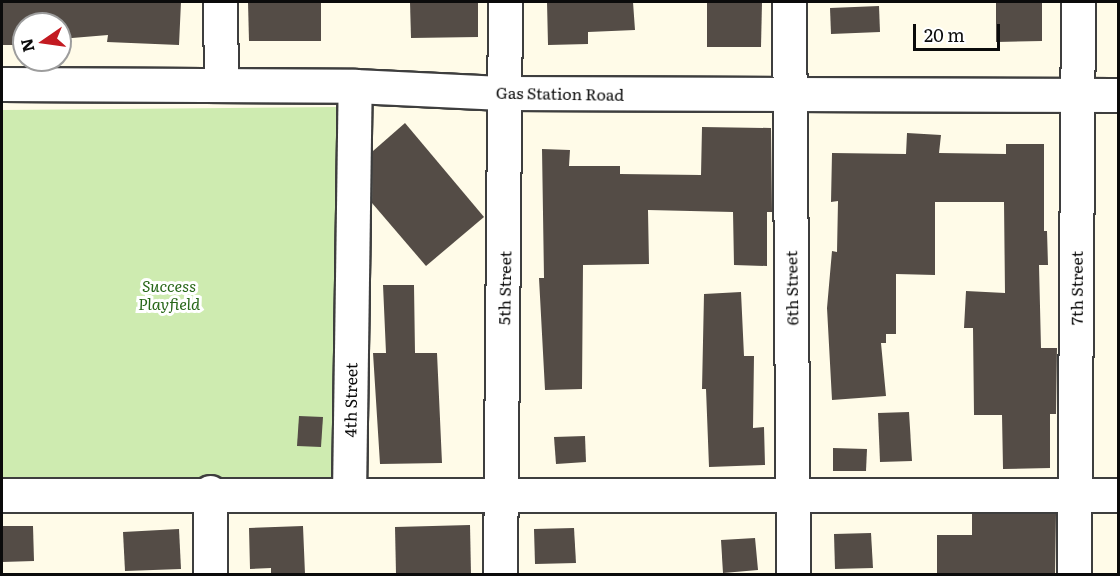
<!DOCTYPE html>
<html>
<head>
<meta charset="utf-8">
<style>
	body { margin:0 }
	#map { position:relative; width:1120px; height:576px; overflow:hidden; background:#fffbe8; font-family:Literata,serif }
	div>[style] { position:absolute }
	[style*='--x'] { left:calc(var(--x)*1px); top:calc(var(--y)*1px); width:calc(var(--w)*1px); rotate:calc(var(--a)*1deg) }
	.green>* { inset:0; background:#ceebb0 }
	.building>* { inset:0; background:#544c46 }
	.roads { filter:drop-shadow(2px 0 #3e3e3e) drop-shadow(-2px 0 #3e3e3e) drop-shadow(0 2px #3e3e3e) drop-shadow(0 -2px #3e3e3e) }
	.street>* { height:33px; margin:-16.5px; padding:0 16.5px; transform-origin:16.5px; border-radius:16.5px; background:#fff }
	span { translate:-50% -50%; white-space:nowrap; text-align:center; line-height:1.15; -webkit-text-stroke:6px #fff; paint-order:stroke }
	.street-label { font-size:16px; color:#0b0b0b }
	.park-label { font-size:16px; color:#276618; font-style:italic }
	.frame { position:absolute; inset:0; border:3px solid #0b0b0b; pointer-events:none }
	.north { position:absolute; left:12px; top:12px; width:60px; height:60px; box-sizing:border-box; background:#fff; border:2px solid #9d9d9d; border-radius:50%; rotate:257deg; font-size:16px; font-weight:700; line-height:24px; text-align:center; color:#0b0b0b }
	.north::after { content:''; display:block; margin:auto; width:21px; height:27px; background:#c31a21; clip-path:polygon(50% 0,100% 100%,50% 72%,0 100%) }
	.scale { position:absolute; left:913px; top:24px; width:87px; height:27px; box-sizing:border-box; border:3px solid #0b0b0b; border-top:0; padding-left:8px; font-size:18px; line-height:21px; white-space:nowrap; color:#0b0b0b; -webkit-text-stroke:4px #fff; paint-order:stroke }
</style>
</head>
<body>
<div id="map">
	<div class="green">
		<div style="clip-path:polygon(337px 107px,337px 478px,2px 479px,2px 110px)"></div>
	</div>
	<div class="building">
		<div style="clip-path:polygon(2px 2px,181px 2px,179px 45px,107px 42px,108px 35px,60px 39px,60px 24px,24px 24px,24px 45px,2px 45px)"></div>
		<div style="clip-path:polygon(248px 2px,321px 2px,321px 41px,249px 41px)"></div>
		<div style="clip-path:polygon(410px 2px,478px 2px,478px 37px,411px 38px)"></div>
		<div style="clip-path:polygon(547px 2px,633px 2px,635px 30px,588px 32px,588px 44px,548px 45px)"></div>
		<div style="clip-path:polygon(707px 2px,762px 2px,761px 47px,707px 47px)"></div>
		<div style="clip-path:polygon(996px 2px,1042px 2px,1042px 41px,996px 42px)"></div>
		<div style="clip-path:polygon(879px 6px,880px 32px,831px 34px,830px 8px)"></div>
		<div style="clip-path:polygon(405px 123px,484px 217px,426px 266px,372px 203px,373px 151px)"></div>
		<div style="clip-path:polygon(702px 127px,771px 128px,772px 212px,767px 212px,767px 266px,734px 265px,733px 212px,648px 210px,649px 264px,583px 265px,582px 389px,545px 390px,539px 278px,544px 278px,542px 149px,570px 150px,569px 166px,620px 166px,620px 174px,701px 175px)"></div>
		<div style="clip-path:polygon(907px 133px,941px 135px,939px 153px,1006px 154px,1006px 144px,1044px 144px,1044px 231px,1047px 231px,1048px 265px,1039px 265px,1041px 348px,1057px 348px,1056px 414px,1050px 414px,1050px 468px,1003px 469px,1002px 415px,974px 415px,973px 328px,964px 328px,966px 291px,1005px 293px,1004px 202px,935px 202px,935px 275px,896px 274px,896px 334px,886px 334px,886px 343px,881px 343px,886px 396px,832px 400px,827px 308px,832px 251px,837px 252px,838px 201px,831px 202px,832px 153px,906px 154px)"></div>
		<div style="clip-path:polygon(383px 285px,414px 285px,415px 353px,437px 353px,442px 463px,380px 464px,373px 353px,386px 353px)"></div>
		<div style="clip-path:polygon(741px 292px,744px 356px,754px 356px,753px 428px,764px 427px,765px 465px,709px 467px,706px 389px,702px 389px,704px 294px)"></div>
		<div style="clip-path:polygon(909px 412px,912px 461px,880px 462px,878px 413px)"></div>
		<div style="clip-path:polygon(299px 416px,323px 417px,321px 447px,297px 446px)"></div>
		<div style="clip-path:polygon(585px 436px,586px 462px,556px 464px,554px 437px)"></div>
		<div style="clip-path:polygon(833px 448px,867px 449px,866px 471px,833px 471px)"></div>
		<div style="clip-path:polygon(972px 514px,1056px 514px,1055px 574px,937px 573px,937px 535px,972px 535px)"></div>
		<div style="clip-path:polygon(470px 525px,471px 574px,396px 574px,395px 527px)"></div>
		<div style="clip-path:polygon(2px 526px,33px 526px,34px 561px,2px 562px)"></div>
		<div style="clip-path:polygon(303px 526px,305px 574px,271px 574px,271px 568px,250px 569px,249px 528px)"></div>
		<div style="clip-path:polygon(574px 528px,576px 563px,535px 564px,534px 529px)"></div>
		<div style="clip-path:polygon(179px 529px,181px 569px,125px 571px,123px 532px)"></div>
		<div style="clip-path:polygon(871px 533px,873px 568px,835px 569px,834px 534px)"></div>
		<div style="clip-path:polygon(755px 538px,758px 570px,723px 573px,721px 540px)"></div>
	</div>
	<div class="roads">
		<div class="street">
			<div style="--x:220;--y:2;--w:83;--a:89.3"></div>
			<div style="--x:789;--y:2;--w:572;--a:89.6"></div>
			<div style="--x:2;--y:84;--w:353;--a:0.3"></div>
			<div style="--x:355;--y:86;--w:151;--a:2.7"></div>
			<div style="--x:506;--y:93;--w:612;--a:0.19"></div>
			<div style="--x:349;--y:494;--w:408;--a:-89.2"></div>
			<div style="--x:2;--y:495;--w:1116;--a:0"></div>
			<div style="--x:210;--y:574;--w:82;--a:-90"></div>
			<div style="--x:500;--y:574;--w:572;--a:-89.5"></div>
			<div style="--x:1074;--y:574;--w:572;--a:-89.6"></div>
		</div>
	</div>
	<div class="street-label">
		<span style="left:560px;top:93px;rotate:1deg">Gas Station Road</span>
		<span style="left:504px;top:288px;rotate:-89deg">5th Street</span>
		<span style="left:791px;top:288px;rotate:-91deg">6th Street</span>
		<span style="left:1076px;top:288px;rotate:-90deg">7th Street</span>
		<span style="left:350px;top:400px;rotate:-89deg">4th Street</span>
	</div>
	<div class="park-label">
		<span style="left:169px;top:294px">Success<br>Playfield</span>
	</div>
	<div class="frame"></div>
	<div class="north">N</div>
	<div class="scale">20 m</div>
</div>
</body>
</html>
